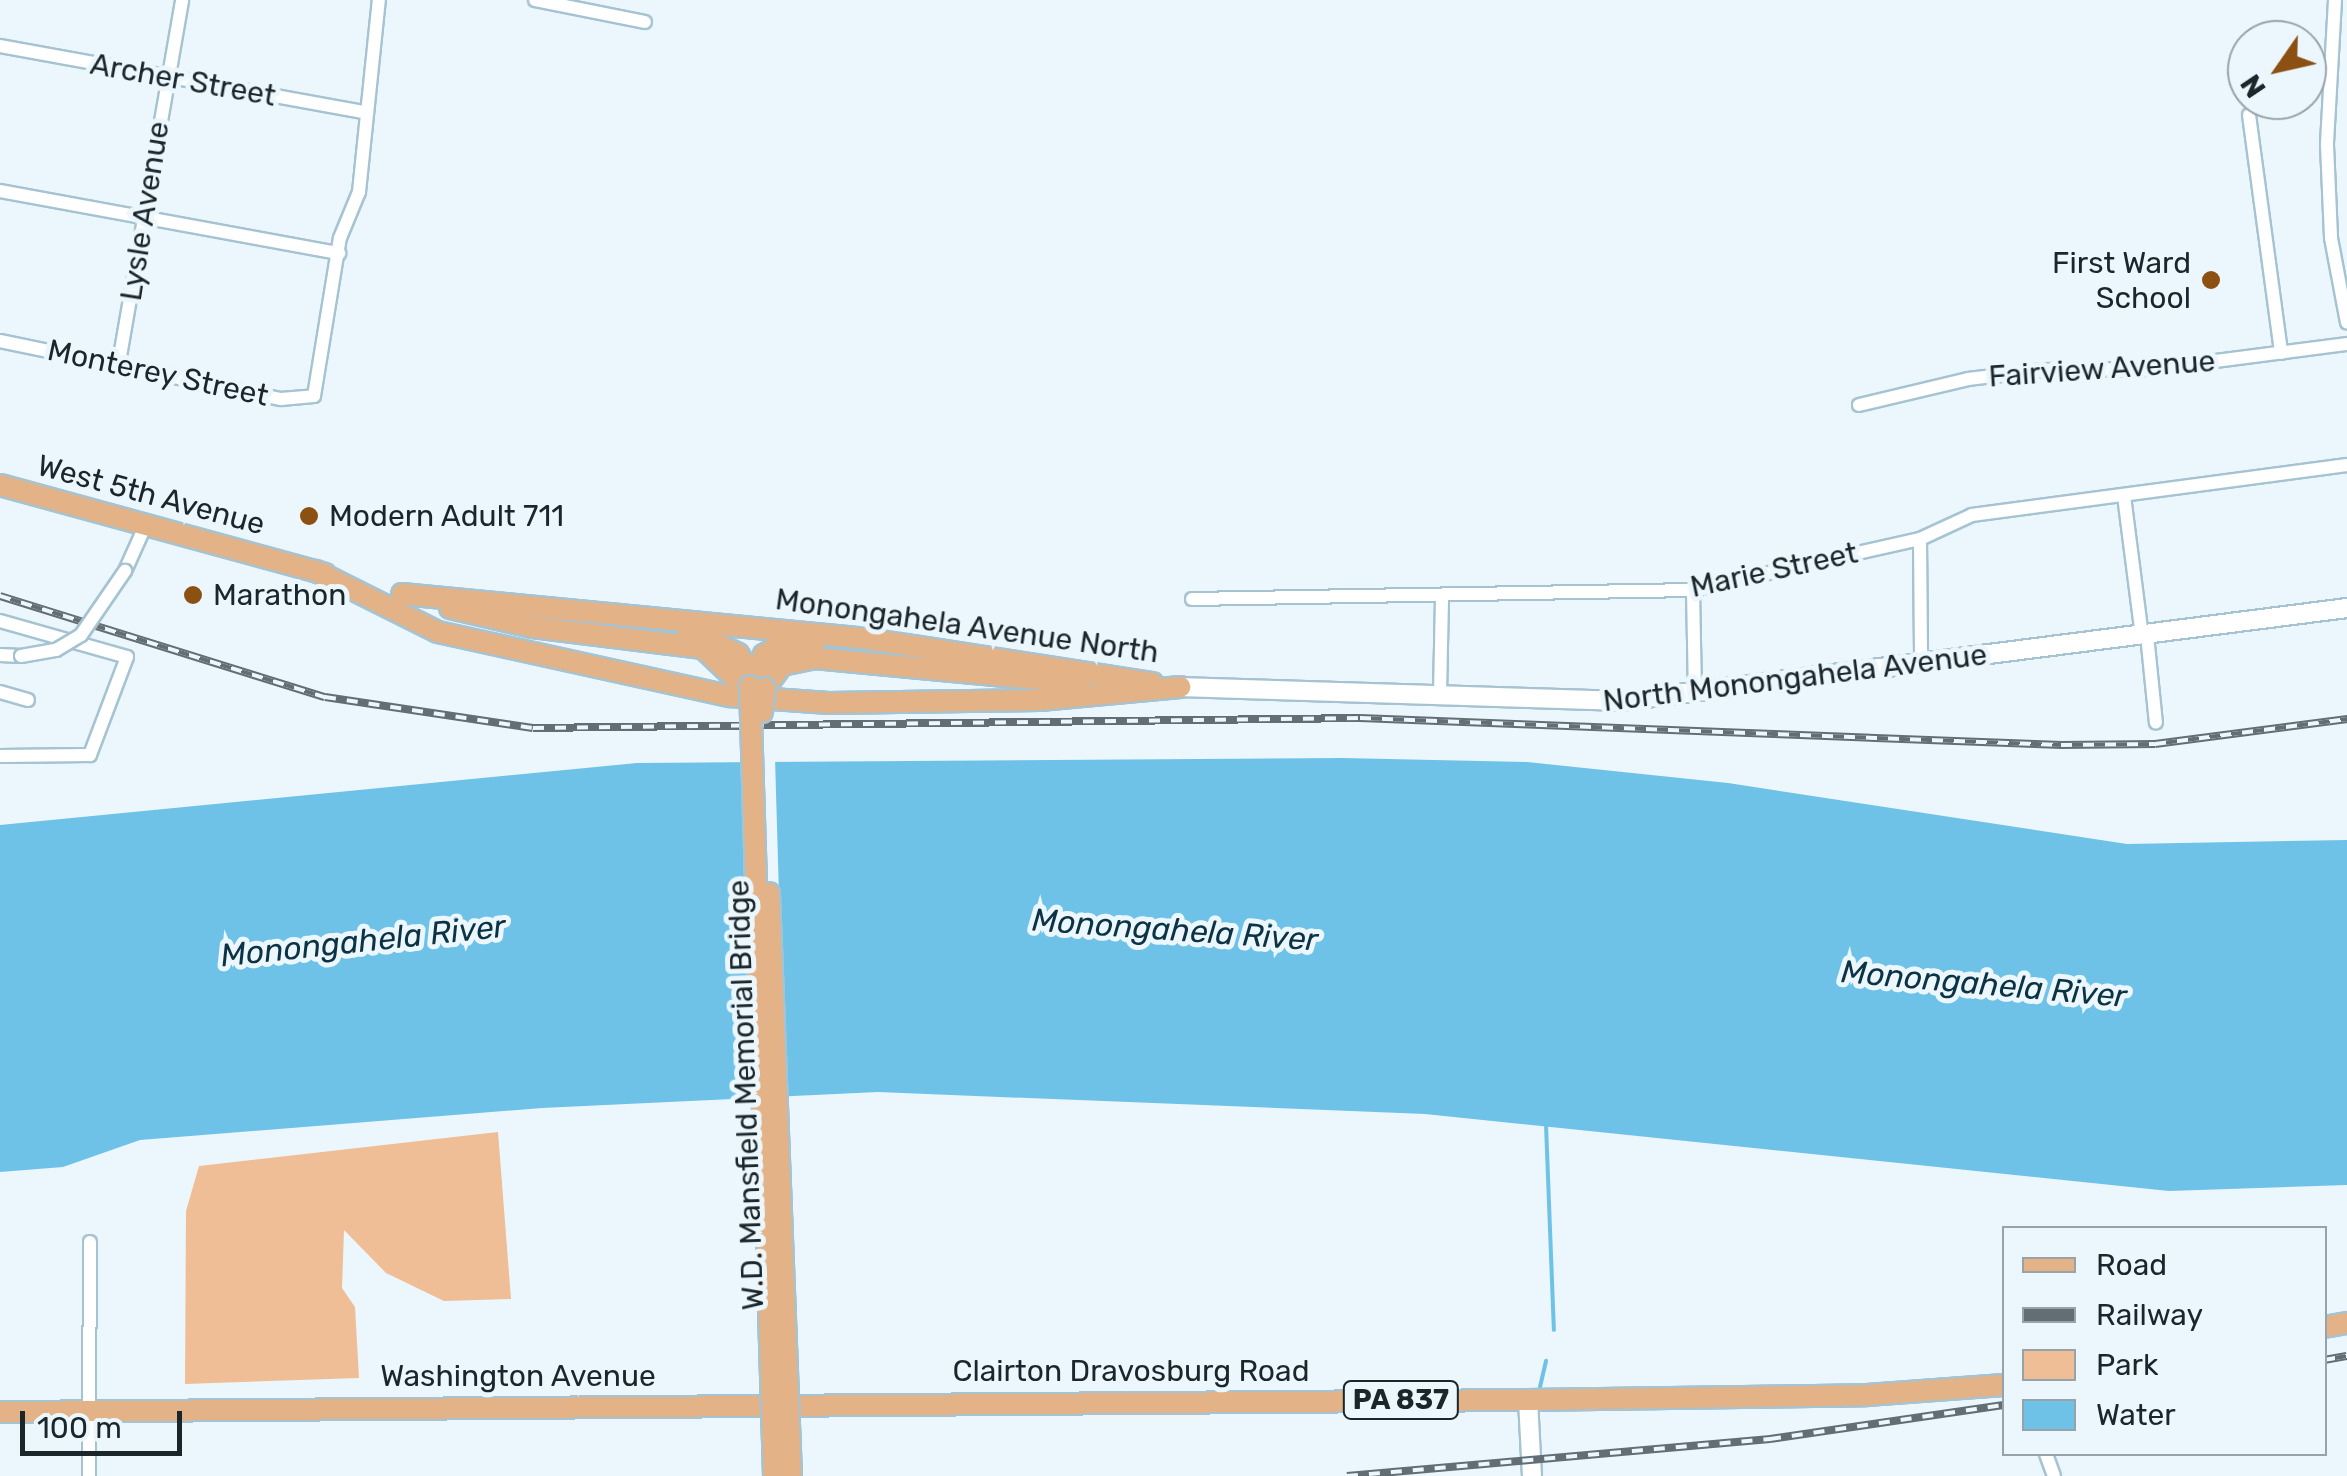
<!DOCTYPE html>
<html>
<head>
<meta charset="utf-8">
<style>
	body { margin:0 }
	#map { position:relative; width:2347px; height:1476px; overflow:hidden; background:#ebf7fd; font-family:Rubik,sans-serif }
	div>[style] { position:absolute }
	[style*='--x'] { left:calc(var(--x)*1px); top:calc(var(--y)*1px); width:calc(var(--w)*1px); rotate:calc(var(--a)*1deg) }
	.green>* { inset:0; background:#efbd96 }
	.water>* { inset:0; background:#6ec2e8 }
	.pier>* { inset:0; background:#ebf7fd }
	.stream>* { height:4px; margin:-2px; padding:0 2px; transform-origin:2px; border-radius:2px; background:#6ec2e8 }
	.roads { filter:drop-shadow(2px 0 #a6c3d2) drop-shadow(-2px 0 #a6c3d2) drop-shadow(0 2px #a6c3d2) drop-shadow(0 -2px #a6c3d2) }
	.minor>* { height:12px; margin:-6px; padding:0 6px; transform-origin:6px; border-radius:6px; background:#fff }
	.secondary>* { height:18px; margin:-9px; padding:0 9px; transform-origin:9px; border-radius:9px; background:#fff }
	.primary>* { height:20px; margin:-10px; padding:0 10px; transform-origin:10px; border-radius:10px; background:#e3b286 }
	.rail>* { height:8px; margin-top:-4px; transform-origin:0; background:repeating-linear-gradient(90deg,#ebf7fd 0 11px,#636e74 0 22px); box-sizing:border-box; border-block:2px solid #636e74 }
	.bridges { filter:drop-shadow(2px 0 #a6c3d2) drop-shadow(-2px 0 #a6c3d2) drop-shadow(0 2px #a6c3d2) drop-shadow(0 -2px #a6c3d2) }
	.minor-bridge>* { height:12px; margin:-6px; padding:0 6px; transform-origin:6px; border-radius:6px; background:#fff }
	.primary-bridge>* { height:20px; margin:-10px; padding:0 10px; transform-origin:10px; border-radius:10px; background:#e3b286 }
	.dots>* { width:28px; height:28px; translate:-50% -50%; box-sizing:border-box; border:5px solid #ebf7fd; border-radius:50% }
	span { translate:-50% -50%; white-space:nowrap; text-align:center; line-height:1.15; -webkit-text-stroke:10px #ebf7fd; paint-order:stroke }
	.shield-label span { padding:2px 8px; background:#ebf7fd; border:2px solid; border-radius:8px; -webkit-text-stroke-width:0 }
	.shield-label { font-size:28px; color:#1b262b; font-weight:700 }
	.street-label { font-size:30px; color:#1b262b }
	.poi-label { font-size:30px; color:#1b262b }
	.right { translate:-100% -50%; text-align:right }
	.left { translate:0 -50%; text-align:left }
	.water-label { font-size:32px; color:#0c3343; font-style:italic }
	.legend { position:absolute; left:2002px; top:1226px; width:325px; height:230px; box-sizing:border-box; background:#ebf7fd; border:2px solid #98a3a9; margin:0; padding:12px 18px; list-style:none; font-size:30px; color:#1b262b }
	.legend li { display:flex; align-items:center; gap:20px; height:50px }
	.legend b { width:50px; border:2px solid #98a3a9 }
	.north { position:absolute; left:2227px; top:20px; width:100px; height:100px; box-sizing:border-box; background:#ebf7fd; border:2px solid #98a3a9; border-radius:50%; rotate:236deg; font-size:28px; font-weight:700; line-height:40px; text-align:center; color:#1b262b }
	.north::after { content:''; display:block; margin:auto; width:35px; height:45px; background:#8d5013; clip-path:polygon(50% 0,100% 100%,50% 72%,0 100%) }
	.scale { position:absolute; left:20px; top:1411px; width:162px; height:45px; box-sizing:border-box; border:5px solid #1b262b; border-top:0; padding-left:12px; font-size:30px; line-height:35px; white-space:nowrap; color:#1b262b; -webkit-text-stroke:8px #ebf7fd; paint-order:stroke }
</style>
</head>
<body>
<div id="map">
	<div class="green">
		<div style="clip-path:polygon(498px 1132px,511px 1299px,444px 1301px,386px 1273px,344px 1230px,342px 1288px,355px 1307px,359px 1378px,185px 1384px,186px 1211px,199px 1166px)"></div>
	</div>
	<div class="water">
		<div style="clip-path:polygon(1342px 758px,1527px 762px,1728px 783px,2127px 844px,2347px 840px,2347px 1185px,2169px 1191px,1425px 1114px,878px 1092px,542px 1108px,140px 1140px,63px 1167px,0 1172px,0 825px,637px 763px)"></div>
	</div>
	<div class="pier">
		<div style="clip-path:polygon(741px 758px,775px 758px,785px 1102px,750px 1103px)"></div>
	</div>
	<div class="stream">
		<div style="--x:1546;--y:1125;--w:205;--a:87.8"></div>
		<div style="--x:1540;--y:1387;--w:27;--a:-77"></div>
	</div>
	<div class="roads">
		<div class="minor">
			<div style="--x:535;--y:0;--w:112;--a:11.3"></div>
			<div style="--x:2335;--y:0;--w:145;--a:93.2"></div>
			<div style="--x:2327;--y:145;--w:93;--a:87.5"></div>
			<div style="--x:2331;--y:238;--w:86;--a:79.3"></div>
			<div style="--x:0;--y:46;--w:373;--a:10.3"></div>
			<div style="--x:2249;--y:115;--w:240;--a:82.3"></div>
			<div style="--x:0;--y:191;--w:345;--a:10.4"></div>
			<div style="--x:0;--y:341;--w:287;--a:11.7"></div>
			<div style="--x:281;--y:399;--w:33;--a:-5"></div>
			<div style="--x:314;--y:396;--w:160;--a:-80.7"></div>
			<div style="--x:340;--y:238;--w:50;--a:-67.6"></div>
			<div style="--x:359;--y:192;--w:193;--a:-84.1"></div>
			<div style="--x:119;--y:362;--w:367;--a:-80.1"></div>
			<div style="--x:1859;--y:405;--w:112;--a:-13.4"></div>
			<div style="--x:1968;--y:379;--w:76;--a:-6.8"></div>
			<div style="--x:2043;--y:370;--w:111;--a:-0.5"></div>
			<div style="--x:2154;--y:369;--w:195;--a:-7.4"></div>
			<div style="--x:2124;--y:496;--w:141;--a:82.7"></div>
			<div style="--x:1920;--y:539;--w:124;--a:89.5"></div>
			<div style="--x:125;--y:571;--w:51;--a:-65.9"></div>
			<div style="--x:1693;--y:590;--w:103;--a:88.9"></div>
			<div style="--x:1192;--y:599;--w:501;--a:-1.03"></div>
			<div style="--x:1693;--y:590;--w:233;--a:-12.7"></div>
			<div style="--x:1920;--y:539;--w:57;--a:-24.8"></div>
			<div style="--x:1972;--y:515;--w:378;--a:-7.6"></div>
			<div style="--x:0;--y:621;--w:132;--a:15.8"></div>
			<div style="--x:127;--y:657;--w:105;--a:110.7"></div>
			<div style="--x:90;--y:755;--w:90;--a:179.4"></div>
			<div style="--x:2147;--y:635;--w:88;--a:84.2"></div>
			<div style="--x:0;--y:655;--w:21;--a:3"></div>
			<div style="--x:0;--y:692;--w:29;--a:16"></div>
			<div style="--x:1440;--y:694;--w:95;--a:-88.8"></div>
			<div style="--x:2046;--y:1454;--w:23;--a:70"></div>
			<div style="--x:89;--y:1476;--w:234;--a:-89.8"></div>
		</div>
		<div class="secondary">
			<div style="--x:1180;--y:687;--w:443;--a:1.8"></div>
			<div style="--x:1623;--y:701;--w:730;--a:-7.32"></div>
			<div style="--x:1528;--y:1400;--w:76;--a:87"></div>
		</div>
		<div class="primary">
			<div style="--x:0;--y:485;--w:337;--a:15.3"></div>
			<div style="--x:316;--y:571;--w:136;--a:26.6"></div>
			<div style="--x:438;--y:632;--w:299;--a:12.4"></div>
			<div style="--x:730;--y:696;--w:99;--a:4"></div>
			<div style="--x:829;--y:703;--w:211;--a:-0.8"></div>
			<div style="--x:1040;--y:700;--w:141;--a:-5.3"></div>
			<div style="--x:402;--y:594;--w:468;--a:5.5"></div>
			<div style="--x:868;--y:639;--w:288;--a:8.8"></div>
			<div style="--x:450;--y:608;--w:84;--a:13"></div>
			<div style="--x:532;--y:627;--w:172;--a:7"></div>
			<div style="--x:703;--y:648;--w:55;--a:43.5"></div>
			<div style="--x:687;--y:629;--w:57;--a:26.1"></div>
			<div style="--x:738;--y:654;--w:33;--a:57"></div>
			<div style="--x:750;--y:686;--w:34;--a:-66"></div>
			<div style="--x:764;--y:655;--w:19;--a:-32"></div>
			<div style="--x:780;--y:645;--w:34;--a:-2"></div>
			<div style="--x:765;--y:688;--w:29;--a:-54"></div>
			<div style="--x:782;--y:665;--w:33;--a:-12"></div>
			<div style="--x:814;--y:658;--w:266;--a:5.4"></div>
			<div style="--x:2324;--y:1327;--w:23;--a:-10"></div>
			<div style="--x:0;--y:1412;--w:1528;--a:-0.45"></div>
			<div style="--x:1528;--y:1400;--w:339;--a:-0.8"></div>
			<div style="--x:1867;--y:1395;--w:137;--a:-4.2"></div>
		</div>
	</div>
	<div class="rail">
		<div style="--x:0;--y:596;--w:340;--a:17.3"></div>
		<div style="--x:325;--y:697;--w:210;--a:8.5"></div>
		<div style="--x:533;--y:728;--w:827;--a:-0.69"></div>
		<div style="--x:1360;--y:718;--w:702;--a:2.21"></div>
		<div style="--x:2061;--y:745;--w:94;--a:-0.6"></div>
		<div style="--x:2155;--y:744;--w:194;--a:-7.4"></div>
		<div style="--x:2324;--y:1360;--w:23;--a:-10"></div>
		<div style="--x:1347;--y:1476;--w:425;--a:-5"></div>
		<div style="--x:1770;--y:1439;--w:236;--a:-8.3"></div>
	</div>
	<div class="bridges">
		<div class="minor-bridge">
			<div style="--x:21;--y:656;--w:36;--a:-10"></div>
			<div style="--x:56;--y:650;--w:29;--a:-31"></div>
			<div style="--x:81;--y:635;--w:78;--a:-55.5"></div>
		</div>
		<div class="primary-bridge">
			<div style="--x:750;--y:686;--w:790;--a:88.26"></div>
			<div style="--x:762;--y:712;--w:24;--a:-83"></div>
			<div style="--x:769;--y:893;--w:583;--a:87.84"></div>
		</div>
	</div>
	<div class="dots">
		<div style="left:2211px;top:280px;background:#8d5013"></div>
		<div style="left:309px;top:516px;background:#8d5013"></div>
		<div style="left:193px;top:595px;background:#8d5013"></div>
	</div>
	<div class="shield-label">
		<span style="left:1401px;top:1400px">PA 837</span>
	</div>
	<div class="street-label">
		<span style="left:183px;top:80px;rotate:10deg">Archer Street</span>
		<span style="left:145px;top:211px;rotate:-81deg">Lysle Avenue</span>
		<span style="left:2102px;top:369px;rotate:-4deg">Fairview Avenue</span>
		<span style="left:158px;top:373px;rotate:12deg">Monterey Street</span>
		<span style="left:151px;top:495px;rotate:15deg">West 5th Avenue</span>
		<span style="left:1774px;top:570px;rotate:-12deg">Marie Street</span>
		<span style="left:967px;top:626px;rotate:8deg">Monongahela Avenue North</span>
		<span style="left:1795px;top:678px;rotate:-7deg">North Monongahela Avenue</span>
		<span style="left:746px;top:1095px;rotate:-92deg">W.D. Mansfield Memorial Bridge</span>
		<span style="left:1131px;top:1371px">Clairton Dravosburg Road</span>
		<span style="left:518px;top:1376px">Washington Avenue</span>
	</div>
	<div class="poi-label">
		<span class="right" style="left:2191px;top:280px">First Ward<br>School</span>
		<span class="left" style="left:329px;top:516px">Modern Adult 711</span>
		<span class="left" style="left:213px;top:595px">Marathon</span>
	</div>
	<div class="water-label">
		<span style="left:1175px;top:930px;rotate:4deg">Monongahela River</span>
		<span style="left:363px;top:941px;rotate:-6deg">Monongahela River</span>
		<span style="left:1984px;top:984px;rotate:5deg">Monongahela River</span>
	</div>
	<ul class="legend">
	<li><b style="height:12px;background:#e3b286"></b>Road</li>
	<li><b style="height:12px;background:#636e74"></b>Railway</li>
	<li><b style="height:28px;background:#efbd96"></b>Park</li>
	<li><b style="height:28px;background:#6ec2e8"></b>Water</li>
	</ul>
	<div class="north">N</div>
	<div class="scale">100 m</div>
</div>
</body>
</html>
